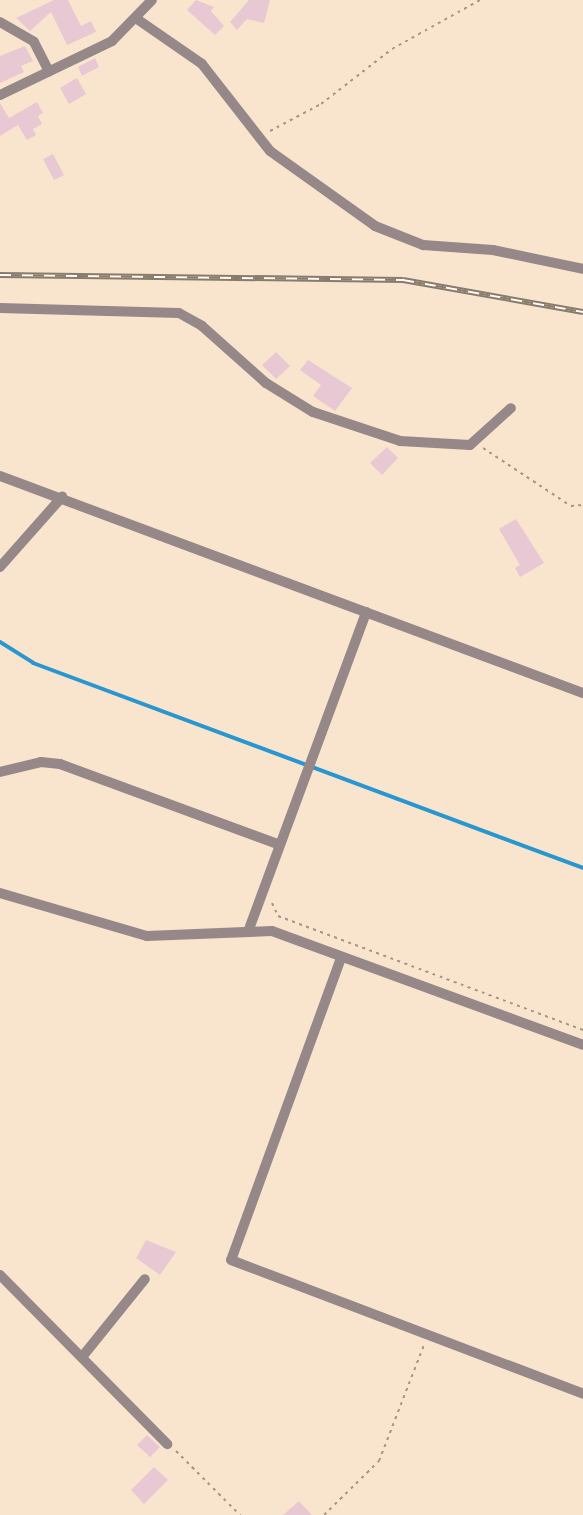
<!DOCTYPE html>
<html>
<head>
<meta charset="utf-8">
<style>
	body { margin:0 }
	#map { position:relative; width:583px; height:1515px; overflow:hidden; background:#f9e5ce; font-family:Mulish,sans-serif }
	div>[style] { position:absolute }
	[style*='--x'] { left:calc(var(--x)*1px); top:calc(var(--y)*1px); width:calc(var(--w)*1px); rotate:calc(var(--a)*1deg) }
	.stream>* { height:4px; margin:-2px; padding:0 2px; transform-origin:2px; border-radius:2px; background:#2996cf }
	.building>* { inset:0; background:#e8c9d3 }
	.path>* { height:2px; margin-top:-1px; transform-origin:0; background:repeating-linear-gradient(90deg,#a49584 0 3px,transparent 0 7.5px) }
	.street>* { height:10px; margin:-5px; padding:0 5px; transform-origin:5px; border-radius:5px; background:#968889 }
	.rail>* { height:6px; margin-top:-3px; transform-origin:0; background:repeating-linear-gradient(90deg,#fff 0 11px,#897b6c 0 22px); box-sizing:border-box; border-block:2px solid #897b6c }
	span { translate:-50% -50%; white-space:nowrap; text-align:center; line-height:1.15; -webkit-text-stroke:5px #fff; paint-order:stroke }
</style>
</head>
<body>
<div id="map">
	<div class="stream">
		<div style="--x:0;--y:642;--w:39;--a:32"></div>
		<div style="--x:33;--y:663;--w:587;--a:20.44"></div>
	</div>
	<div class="building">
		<div style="clip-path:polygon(54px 0,68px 0,81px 26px,91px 21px,96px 32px,67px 45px,51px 12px,30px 31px,16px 18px)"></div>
		<div style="clip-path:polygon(196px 0,214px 7px,211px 11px,224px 26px,215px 35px,187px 10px)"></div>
		<div style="clip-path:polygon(249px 0,270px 0,264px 23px,247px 19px,237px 30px,230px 22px)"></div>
		<div style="clip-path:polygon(25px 46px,33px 61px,21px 66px,24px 72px,0 83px,0 56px)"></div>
		<div style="clip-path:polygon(95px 58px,99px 67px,82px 76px,78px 67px)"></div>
		<div style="clip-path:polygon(77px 78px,86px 94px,69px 104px,60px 88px)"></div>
		<div style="clip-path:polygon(37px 102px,43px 113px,38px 116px,42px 124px,33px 129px,36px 135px,27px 140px,18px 125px,0 136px,0 103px,9px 118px)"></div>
		<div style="clip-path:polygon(53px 154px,64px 175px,54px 180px,43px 159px)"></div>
		<div style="clip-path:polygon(276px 352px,290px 366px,276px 379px,262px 365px)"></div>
		<div style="clip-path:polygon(308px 360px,352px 388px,335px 411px,313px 396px,321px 385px,300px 370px)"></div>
		<div style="clip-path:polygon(387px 447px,398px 458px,382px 475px,370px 463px)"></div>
		<div style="clip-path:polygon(516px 519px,544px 563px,520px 577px,515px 568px,520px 565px,499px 529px)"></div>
		<div style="clip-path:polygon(146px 1240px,176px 1252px,160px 1275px,136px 1258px)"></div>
		<div style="clip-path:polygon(147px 1435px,160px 1447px,150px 1457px,137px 1445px)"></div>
		<div style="clip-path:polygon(154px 1467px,168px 1480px,144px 1504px,131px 1490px)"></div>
		<div style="clip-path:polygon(299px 1501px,312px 1515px,283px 1515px)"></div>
	</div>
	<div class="path">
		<div style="--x:270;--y:131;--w:58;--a:-27.9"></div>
		<div style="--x:321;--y:104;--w:90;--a:-37.8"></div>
		<div style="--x:392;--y:49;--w:101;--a:-29.1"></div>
		<div style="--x:483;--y:448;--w:105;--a:33.4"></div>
		<div style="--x:571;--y:506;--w:12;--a:-5"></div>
		<div style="--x:272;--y:903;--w:14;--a:65"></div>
		<div style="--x:278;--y:916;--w:326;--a:20.5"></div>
		<div style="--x:176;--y:1451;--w:91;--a:45"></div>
		<div style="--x:324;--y:1515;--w:77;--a:-44.5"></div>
		<div style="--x:379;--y:1461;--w:124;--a:-68.8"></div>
	</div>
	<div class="street">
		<div style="--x:137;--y:19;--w:79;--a:34.7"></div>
		<div style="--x:202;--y:64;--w:110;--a:52"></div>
		<div style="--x:270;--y:151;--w:129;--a:35.5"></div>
		<div style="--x:375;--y:226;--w:52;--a:21.6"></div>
		<div style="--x:423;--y:245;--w:70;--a:4.1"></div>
		<div style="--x:493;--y:250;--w:92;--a:11.9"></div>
		<div style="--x:0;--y:22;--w:39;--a:30"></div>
		<div style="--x:34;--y:42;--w:33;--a:63"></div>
		<div style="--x:0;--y:95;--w:124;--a:-25.7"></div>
		<div style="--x:112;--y:41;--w:57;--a:-45.7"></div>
		<div style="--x:0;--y:308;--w:179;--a:1.6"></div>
		<div style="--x:179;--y:313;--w:26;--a:29"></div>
		<div style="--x:202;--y:326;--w:86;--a:41.7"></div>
		<div style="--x:266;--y:383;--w:55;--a:31.7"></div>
		<div style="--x:313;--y:412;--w:92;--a:18.4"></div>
		<div style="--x:400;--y:441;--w:70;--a:3.3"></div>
		<div style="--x:470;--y:445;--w:55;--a:-42.1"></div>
		<div style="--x:0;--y:476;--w:622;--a:20.42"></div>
		<div style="--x:0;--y:567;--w:94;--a:-48.5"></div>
		<div style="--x:0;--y:772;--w:42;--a:-13.7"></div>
		<div style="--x:41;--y:762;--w:19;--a:6"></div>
		<div style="--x:60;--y:764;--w:234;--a:20.2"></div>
		<div style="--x:0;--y:893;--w:153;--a:16.3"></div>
		<div style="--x:147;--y:936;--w:125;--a:-2.3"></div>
		<div style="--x:272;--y:931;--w:331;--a:20.1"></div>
		<div style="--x:249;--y:929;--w:338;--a:-69.7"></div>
		<div style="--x:341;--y:958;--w:321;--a:110"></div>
		<div style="--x:231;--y:1260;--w:377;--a:20.8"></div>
		<div style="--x:0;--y:1275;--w:238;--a:45.3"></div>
		<div style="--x:82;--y:1357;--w:100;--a:-51.1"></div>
	</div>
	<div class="rail">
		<div style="--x:0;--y:275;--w:403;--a:0.7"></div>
		<div style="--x:403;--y:280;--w:183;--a:10.1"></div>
	</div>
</div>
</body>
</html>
